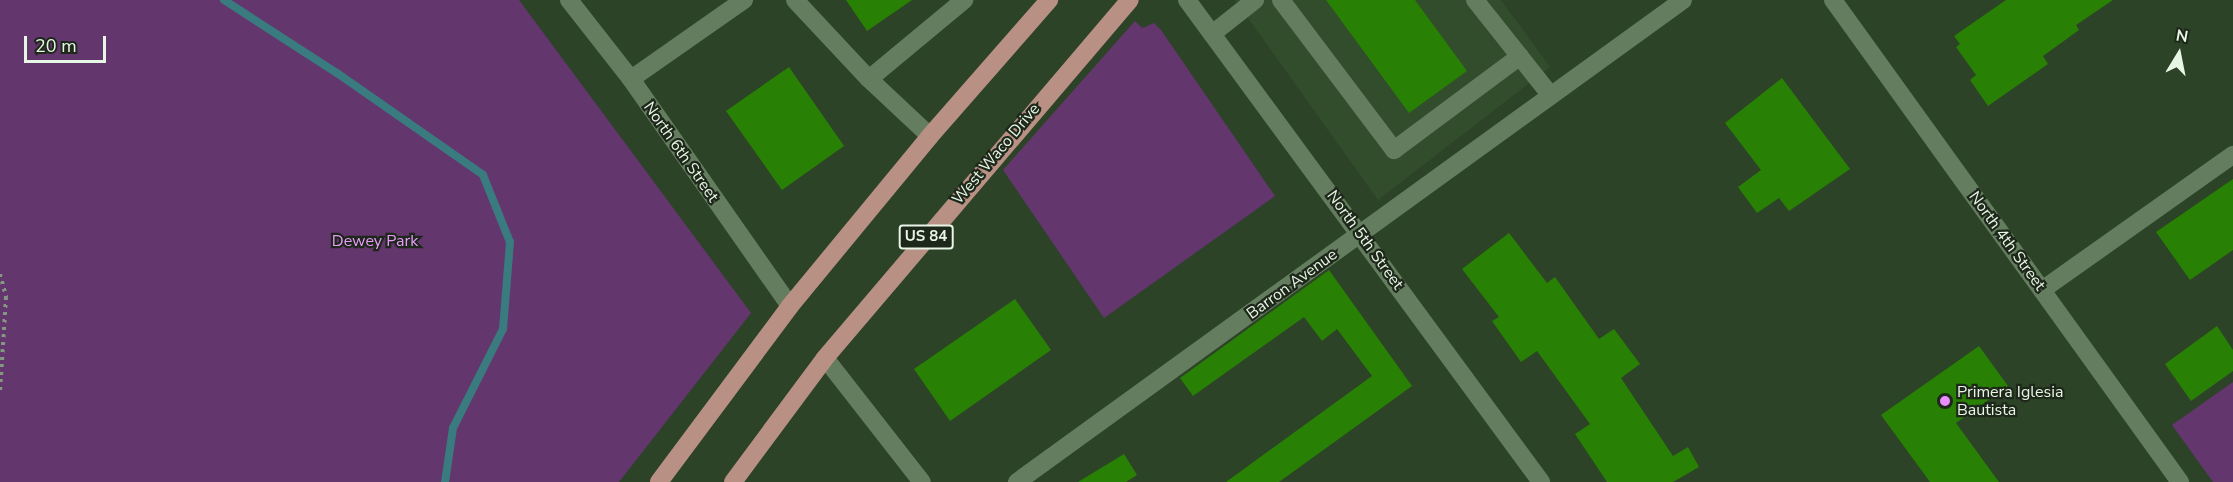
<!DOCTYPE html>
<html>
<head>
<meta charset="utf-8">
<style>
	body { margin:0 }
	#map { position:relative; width:2233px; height:482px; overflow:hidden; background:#2d4328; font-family:"Nunito Sans",sans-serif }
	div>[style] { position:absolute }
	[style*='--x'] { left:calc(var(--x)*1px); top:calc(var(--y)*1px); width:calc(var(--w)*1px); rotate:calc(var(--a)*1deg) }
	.built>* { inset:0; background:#324d2c }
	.green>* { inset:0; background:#63366e }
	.stream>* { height:8px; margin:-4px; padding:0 4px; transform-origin:4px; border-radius:4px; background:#397b7e }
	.building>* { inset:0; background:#288004 }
	.path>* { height:4px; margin-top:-2px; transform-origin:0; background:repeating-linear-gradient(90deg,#859781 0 3px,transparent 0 7.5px) }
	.minor>* { height:18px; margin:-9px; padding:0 9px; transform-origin:9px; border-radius:9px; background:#647d5f }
	.major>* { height:18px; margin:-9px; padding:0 9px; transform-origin:9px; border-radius:9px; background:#b89084 }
	.dots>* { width:16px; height:16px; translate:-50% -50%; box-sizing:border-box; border:3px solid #1d271a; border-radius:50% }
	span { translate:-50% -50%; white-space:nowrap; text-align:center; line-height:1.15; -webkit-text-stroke:4.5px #1d271a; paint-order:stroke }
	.shield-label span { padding:2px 4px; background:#1d271a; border:2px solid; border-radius:4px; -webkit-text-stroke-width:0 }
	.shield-label { font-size:15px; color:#e8f6e5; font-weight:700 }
	.street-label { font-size:16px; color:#e8f6e5 }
	.park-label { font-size:16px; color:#ea9bfd }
	.poi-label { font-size:16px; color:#e8f6e5 }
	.left { translate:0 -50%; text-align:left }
	.north { position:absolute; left:2149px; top:24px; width:60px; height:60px; -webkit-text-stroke:4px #1d271a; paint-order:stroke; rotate:10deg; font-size:16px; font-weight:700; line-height:24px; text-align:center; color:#e8f6e5 }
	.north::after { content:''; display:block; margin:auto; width:21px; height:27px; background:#e8f6e5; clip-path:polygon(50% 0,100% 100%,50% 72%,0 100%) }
	.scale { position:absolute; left:24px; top:36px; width:82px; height:27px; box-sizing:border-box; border:3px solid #e8f6e5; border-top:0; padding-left:8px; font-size:18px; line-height:21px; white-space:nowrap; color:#e8f6e5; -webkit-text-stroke:4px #1d271a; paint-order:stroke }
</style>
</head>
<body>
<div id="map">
	<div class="built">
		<div style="clip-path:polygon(1235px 0,1501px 0,1550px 67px,1378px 200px)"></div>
	</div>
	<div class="green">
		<div style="clip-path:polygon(0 0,519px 0,751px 313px,619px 482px,0 482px)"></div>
		<div style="clip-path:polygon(1135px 21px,1142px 28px,1154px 23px,1161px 30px,1275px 196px,1104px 318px,1003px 170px)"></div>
		<div style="clip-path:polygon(2233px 382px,2233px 482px,2213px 482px,2172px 425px)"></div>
	</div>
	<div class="stream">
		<div style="--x:224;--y:0;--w:135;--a:32.9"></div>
		<div style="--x:337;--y:73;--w:178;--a:34.9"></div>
		<div style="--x:483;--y:175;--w:72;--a:68.1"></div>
		<div style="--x:510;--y:242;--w:87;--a:94.6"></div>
		<div style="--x:503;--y:329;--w:111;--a:116.8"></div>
		<div style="--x:453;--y:428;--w:55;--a:98.4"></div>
	</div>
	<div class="building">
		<div style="clip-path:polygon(846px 0,912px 0,867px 31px)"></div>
		<div style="clip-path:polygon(1326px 0,1415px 0,1467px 71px,1409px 113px)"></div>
		<div style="clip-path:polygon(2006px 0,2113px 0,2076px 25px,2079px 30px,2043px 56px,2048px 64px,1988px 106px,1970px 80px,1976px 75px,1956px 47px,1960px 44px,1954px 36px)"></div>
		<div style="clip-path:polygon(789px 67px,844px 146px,782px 190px,726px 111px)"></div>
		<div style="clip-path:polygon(1782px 78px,1850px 169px,1789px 211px,1779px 198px,1757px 213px,1738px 187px,1761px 170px,1725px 123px)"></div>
		<div style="clip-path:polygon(2233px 179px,2233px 250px,2190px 280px,2156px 232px)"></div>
		<div style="clip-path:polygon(1509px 233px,1547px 283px,1555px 277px,1599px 339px,1614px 329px,1640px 364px,1621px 378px,1673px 456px,1688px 447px,1699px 467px,1673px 482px,1607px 482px,1575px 434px,1590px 424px,1537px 351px,1521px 362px,1492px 321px,1499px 317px,1462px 269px)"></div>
		<div style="clip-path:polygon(1329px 270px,1412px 386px,1279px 482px,1226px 482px,1372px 376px,1337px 329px,1322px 341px,1304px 317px,1193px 396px,1180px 378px)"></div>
		<div style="clip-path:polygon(1015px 299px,1051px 350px,950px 421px,914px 369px)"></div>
		<div style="clip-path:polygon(2217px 326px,2233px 350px,2233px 371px,2191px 401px,2165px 364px)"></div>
		<div style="clip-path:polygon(1979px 346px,2008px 386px,1956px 423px,1999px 482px,1930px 482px,1881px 415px)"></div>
		<div style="clip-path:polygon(1124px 454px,1137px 475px,1126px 482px,1078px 482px)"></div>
	</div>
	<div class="path">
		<div style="--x:0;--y:274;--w:24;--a:75"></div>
		<div style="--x:6;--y:297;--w:96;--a:93.6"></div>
	</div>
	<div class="minor">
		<div style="--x:569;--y:0;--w:100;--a:51.9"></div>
		<div style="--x:631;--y:79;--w:277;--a:55"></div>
		<div style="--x:795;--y:0;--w:108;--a:46.9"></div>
		<div style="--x:869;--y:79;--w:83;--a:43.1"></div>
		<div style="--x:1187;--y:0;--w:598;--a:53.7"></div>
		<div style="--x:1281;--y:0;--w:188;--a:53"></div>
		<div style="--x:1394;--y:150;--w:157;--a:-36.7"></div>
		<div style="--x:1475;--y:0;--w:122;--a:51.6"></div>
		<div style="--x:1833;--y:0;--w:594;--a:54.25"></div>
		<div style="--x:1212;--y:34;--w:55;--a:-38.3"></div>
		<div style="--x:631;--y:79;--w:138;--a:-35"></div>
		<div style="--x:869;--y:79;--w:124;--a:-39.7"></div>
		<div style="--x:2042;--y:290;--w:234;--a:-35.3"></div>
		<div style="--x:825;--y:358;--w:157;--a:52"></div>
		<div style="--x:1017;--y:482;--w:822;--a:-35.89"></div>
	</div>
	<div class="major">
		<div style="--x:659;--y:482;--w:219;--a:-53.3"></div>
		<div style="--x:790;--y:306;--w:220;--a:-50.5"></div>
		<div style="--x:930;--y:136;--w:181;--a:-48.8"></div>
		<div style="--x:733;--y:482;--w:154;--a:-53.4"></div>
		<div style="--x:825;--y:358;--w:470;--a:-49.6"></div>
	</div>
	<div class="dots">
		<div style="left:1945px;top:401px;background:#e98efe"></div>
	</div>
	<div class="shield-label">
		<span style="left:926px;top:237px">US 84</span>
	</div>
	<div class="street-label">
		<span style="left:681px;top:152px;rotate:55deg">North 6th Street</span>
		<span style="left:996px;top:154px;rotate:-50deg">West Waco Drive</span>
		<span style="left:1365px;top:240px;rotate:54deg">North 5th Street</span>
		<span style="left:2007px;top:241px;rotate:54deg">North 4th Street</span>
		<span style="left:1292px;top:284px;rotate:-36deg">Barron Avenue</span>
	</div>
	<div class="park-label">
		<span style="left:375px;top:241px">Dewey Park</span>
	</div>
	<div class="poi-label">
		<span class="left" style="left:1957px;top:401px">Primera Iglesia<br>Bautista</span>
	</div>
	<div class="north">N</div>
	<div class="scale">20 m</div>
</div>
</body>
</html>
